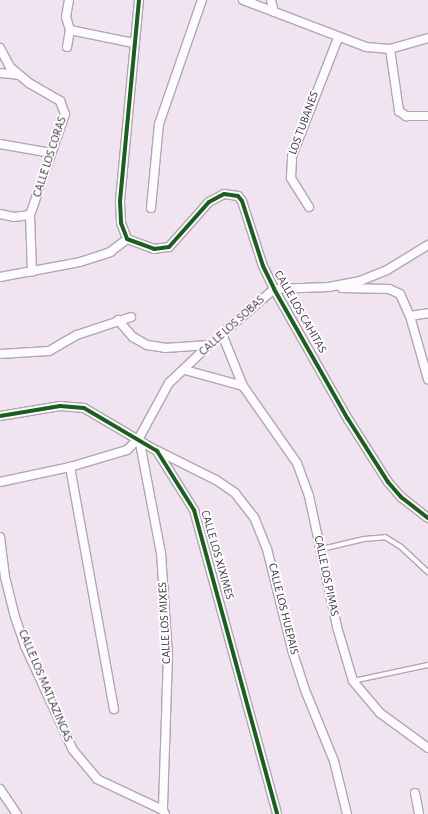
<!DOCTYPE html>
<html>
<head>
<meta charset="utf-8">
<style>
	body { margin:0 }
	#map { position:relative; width:428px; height:814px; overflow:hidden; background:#f1e4f1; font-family:"Alegreya Sans",sans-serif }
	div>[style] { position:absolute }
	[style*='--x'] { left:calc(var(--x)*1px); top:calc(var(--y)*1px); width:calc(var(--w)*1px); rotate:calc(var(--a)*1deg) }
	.roads { filter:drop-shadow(1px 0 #b1a6b1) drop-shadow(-1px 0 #b1a6b1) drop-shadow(0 1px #b1a6b1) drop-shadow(0 -1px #b1a6b1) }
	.lane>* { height:4px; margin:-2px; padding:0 2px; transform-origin:2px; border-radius:2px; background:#fdfbfd }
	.street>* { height:8px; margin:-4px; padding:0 4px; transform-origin:4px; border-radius:4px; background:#fdfbfd }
	.cycleway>* { height:4px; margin:-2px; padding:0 2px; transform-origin:2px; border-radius:2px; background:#1b5e20 }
	span { translate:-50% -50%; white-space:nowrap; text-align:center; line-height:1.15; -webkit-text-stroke:3.5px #fff; paint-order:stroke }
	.street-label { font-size:12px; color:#423842 }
</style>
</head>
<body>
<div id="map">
	<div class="roads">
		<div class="lane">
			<div style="--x:322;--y:549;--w:43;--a:-13.4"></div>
			<div style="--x:364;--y:539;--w:21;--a:-5"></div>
			<div style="--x:385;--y:537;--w:19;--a:32"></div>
			<div style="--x:401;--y:547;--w:37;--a:43"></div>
			<div style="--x:353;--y:681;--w:77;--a:-12"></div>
		</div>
		<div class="street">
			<div style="--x:69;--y:0;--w:17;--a:100"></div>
			<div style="--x:66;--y:17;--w:14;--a:73"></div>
			<div style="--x:70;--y:30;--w:65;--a:11.5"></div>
			<div style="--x:139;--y:0;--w:203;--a:95.4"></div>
			<div style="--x:120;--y:202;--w:21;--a:87"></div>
			<div style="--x:121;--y:223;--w:17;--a:69"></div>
			<div style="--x:127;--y:239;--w:29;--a:20"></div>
			<div style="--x:154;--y:249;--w:15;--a:-8"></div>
			<div style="--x:169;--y:247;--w:60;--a:-48.4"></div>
			<div style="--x:209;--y:202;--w:17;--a:-28"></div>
			<div style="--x:224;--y:194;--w:14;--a:8"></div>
			<div style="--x:238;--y:196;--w:6;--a:51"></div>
			<div style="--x:242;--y:201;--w:68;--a:72.1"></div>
			<div style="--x:263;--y:266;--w:25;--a:64"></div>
			<div style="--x:274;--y:289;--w:150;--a:60.4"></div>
			<div style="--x:348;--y:419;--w:75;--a:57.6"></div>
			<div style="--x:388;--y:482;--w:20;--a:49"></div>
			<div style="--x:401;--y:497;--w:34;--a:38"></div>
			<div style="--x:243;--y:0;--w:132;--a:20.9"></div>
			<div style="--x:366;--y:47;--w:24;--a:5"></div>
			<div style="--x:390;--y:49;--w:40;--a:-16"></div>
			<div style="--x:271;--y:0;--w:12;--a:76"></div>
			<div style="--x:67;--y:47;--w:17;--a:-80"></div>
			<div style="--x:0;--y:48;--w:21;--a:62"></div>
			<div style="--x:10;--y:67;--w:25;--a:40"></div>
			<div style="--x:29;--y:83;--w:36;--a:30"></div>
			<div style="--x:60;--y:101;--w:14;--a:69"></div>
			<div style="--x:65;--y:114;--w:107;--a:109.1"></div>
			<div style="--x:30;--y:215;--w:57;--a:88"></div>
			<div style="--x:390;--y:49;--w:63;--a:81.7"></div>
			<div style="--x:399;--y:111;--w:9;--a:36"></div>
			<div style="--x:406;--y:116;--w:22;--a:0"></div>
			<div style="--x:0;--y:73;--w:18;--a:6"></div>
			<div style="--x:0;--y:144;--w:52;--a:10"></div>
			<div style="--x:309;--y:207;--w:34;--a:-122"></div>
			<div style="--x:291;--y:178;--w:22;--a:-87"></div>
			<div style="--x:292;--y:156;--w:127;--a:-68.7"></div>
			<div style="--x:151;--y:208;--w:84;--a:-84.6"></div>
			<div style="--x:159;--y:124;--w:131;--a:-70.9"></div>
			<div style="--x:0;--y:214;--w:14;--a:12"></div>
			<div style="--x:14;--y:217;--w:16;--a:-7"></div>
			<div style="--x:0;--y:277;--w:81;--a:-10.6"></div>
			<div style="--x:80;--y:262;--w:32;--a:-18"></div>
			<div style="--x:110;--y:252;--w:21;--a:-37"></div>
			<div style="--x:342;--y:288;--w:47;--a:1.2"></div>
			<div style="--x:389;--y:289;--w:12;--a:24"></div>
			<div style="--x:400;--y:294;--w:24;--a:66"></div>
			<div style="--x:410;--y:316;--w:66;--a:74.1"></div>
			<div style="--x:410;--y:316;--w:18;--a:-9"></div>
			<div style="--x:118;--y:320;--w:23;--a:49"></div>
			<div style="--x:133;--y:337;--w:16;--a:30"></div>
			<div style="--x:147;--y:345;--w:18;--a:9"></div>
			<div style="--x:165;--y:348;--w:44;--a:-3.9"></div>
			<div style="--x:222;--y:334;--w:56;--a:68"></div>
			<div style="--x:0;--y:354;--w:49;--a:-3.5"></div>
			<div style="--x:49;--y:351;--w:32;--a:-30"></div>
			<div style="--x:77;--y:335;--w:57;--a:-18.4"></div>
			<div style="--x:185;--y:370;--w:60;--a:15.4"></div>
			<div style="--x:243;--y:386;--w:94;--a:55"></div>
			<div style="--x:297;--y:463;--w:35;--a:70"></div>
			<div style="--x:309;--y:496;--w:134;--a:77.9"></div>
			<div style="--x:337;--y:627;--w:56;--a:73.5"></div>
			<div style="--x:353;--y:681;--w:42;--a:49.8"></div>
			<div style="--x:380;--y:713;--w:59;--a:36.1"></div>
			<div style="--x:0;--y:416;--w:61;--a:-9.5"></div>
			<div style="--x:60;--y:406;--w:24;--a:5"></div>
			<div style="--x:84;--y:408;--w:85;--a:30.5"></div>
			<div style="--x:157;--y:451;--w:70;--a:57.9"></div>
			<div style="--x:194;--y:510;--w:315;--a:74.7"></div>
			<div style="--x:139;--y:438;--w:117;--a:79.2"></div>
			<div style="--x:161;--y:553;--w:103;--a:86.1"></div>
			<div style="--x:168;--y:656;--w:154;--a:91.9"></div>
			<div style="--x:163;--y:810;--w:4;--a:63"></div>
			<div style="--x:158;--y:451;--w:65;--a:26.6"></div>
			<div style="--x:216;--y:480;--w:23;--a:34"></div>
			<div style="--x:235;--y:493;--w:31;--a:52"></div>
			<div style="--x:254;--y:517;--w:35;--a:68"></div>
			<div style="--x:267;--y:549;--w:107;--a:76"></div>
			<div style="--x:293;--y:653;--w:39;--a:72"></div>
			<div style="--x:305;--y:690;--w:77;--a:67.8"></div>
			<div style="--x:334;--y:761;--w:55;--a:76.2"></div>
			<div style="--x:70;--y:467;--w:246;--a:79.7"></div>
			<div style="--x:0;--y:482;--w:72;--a:-12.1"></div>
			<div style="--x:70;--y:467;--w:59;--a:-16.6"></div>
			<div style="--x:127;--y:450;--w:17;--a:-45"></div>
			<div style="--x:139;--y:438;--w:63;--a:-61.4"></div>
			<div style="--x:169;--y:383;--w:55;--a:-43.5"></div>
			<div style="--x:209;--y:345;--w:86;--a:-40.7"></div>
			<div style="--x:274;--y:289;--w:55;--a:-2.1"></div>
			<div style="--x:329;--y:287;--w:32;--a:-11"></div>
			<div style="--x:360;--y:281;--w:29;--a:-22"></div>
			<div style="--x:387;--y:270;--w:48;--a:-31.4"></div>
			<div style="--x:0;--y:537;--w:40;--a:82.9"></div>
			<div style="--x:5;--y:577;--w:38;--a:76"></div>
			<div style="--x:14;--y:614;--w:36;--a:71"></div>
			<div style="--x:26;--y:648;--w:112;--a:65.3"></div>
			<div style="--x:73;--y:750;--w:38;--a:50"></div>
			<div style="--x:97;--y:779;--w:73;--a:25.2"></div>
			<div style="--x:0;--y:789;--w:30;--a:56"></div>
			<div style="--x:415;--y:793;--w:21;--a:79"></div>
		</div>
	</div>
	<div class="cycleway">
		<div style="--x:139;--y:0;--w:203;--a:95.4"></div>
		<div style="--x:120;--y:202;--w:21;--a:87"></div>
		<div style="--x:121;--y:223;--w:17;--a:69"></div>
		<div style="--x:127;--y:239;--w:29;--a:20"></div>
		<div style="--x:154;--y:249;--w:15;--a:-8"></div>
		<div style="--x:169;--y:247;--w:60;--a:-48.4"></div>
		<div style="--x:209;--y:202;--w:17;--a:-28"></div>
		<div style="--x:224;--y:194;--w:14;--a:8"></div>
		<div style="--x:238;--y:196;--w:6;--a:51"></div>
		<div style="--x:242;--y:201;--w:68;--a:72.1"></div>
		<div style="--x:263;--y:266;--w:25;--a:64"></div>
		<div style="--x:274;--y:289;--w:150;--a:60.4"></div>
		<div style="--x:348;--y:419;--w:75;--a:57.6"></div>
		<div style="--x:388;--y:482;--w:20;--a:49"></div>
		<div style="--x:401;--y:497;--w:34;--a:38"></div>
		<div style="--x:0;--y:416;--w:61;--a:-9.5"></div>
		<div style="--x:60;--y:406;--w:24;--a:5"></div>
		<div style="--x:84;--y:408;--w:85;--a:30.5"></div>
		<div style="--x:157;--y:451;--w:70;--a:57.9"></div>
		<div style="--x:194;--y:510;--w:315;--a:74.7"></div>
	</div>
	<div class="street-label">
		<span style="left:304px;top:123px;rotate:-70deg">LOS TUBANES</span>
		<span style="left:50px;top:157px;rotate:-72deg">CALLE LOS CORAS</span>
		<span style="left:300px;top:312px;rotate:60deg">CALLE LOS CAHITAS</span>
		<span style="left:232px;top:326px;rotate:-42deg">CALLE LOS SOBAS</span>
		<span style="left:217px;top:555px;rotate:74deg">CALLE LOS XIXIMES</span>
		<span style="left:326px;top:576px;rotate:78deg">CALLE LOS PIMAS</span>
		<span style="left:283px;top:609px;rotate:76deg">CALLE LOS HUEPAIS</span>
		<span style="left:165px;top:623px;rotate:-93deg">CALLE LOS MIXES</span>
		<span style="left:45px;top:686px;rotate:67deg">CALLE LOS MATLAZINCAS</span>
	</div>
</div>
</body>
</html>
